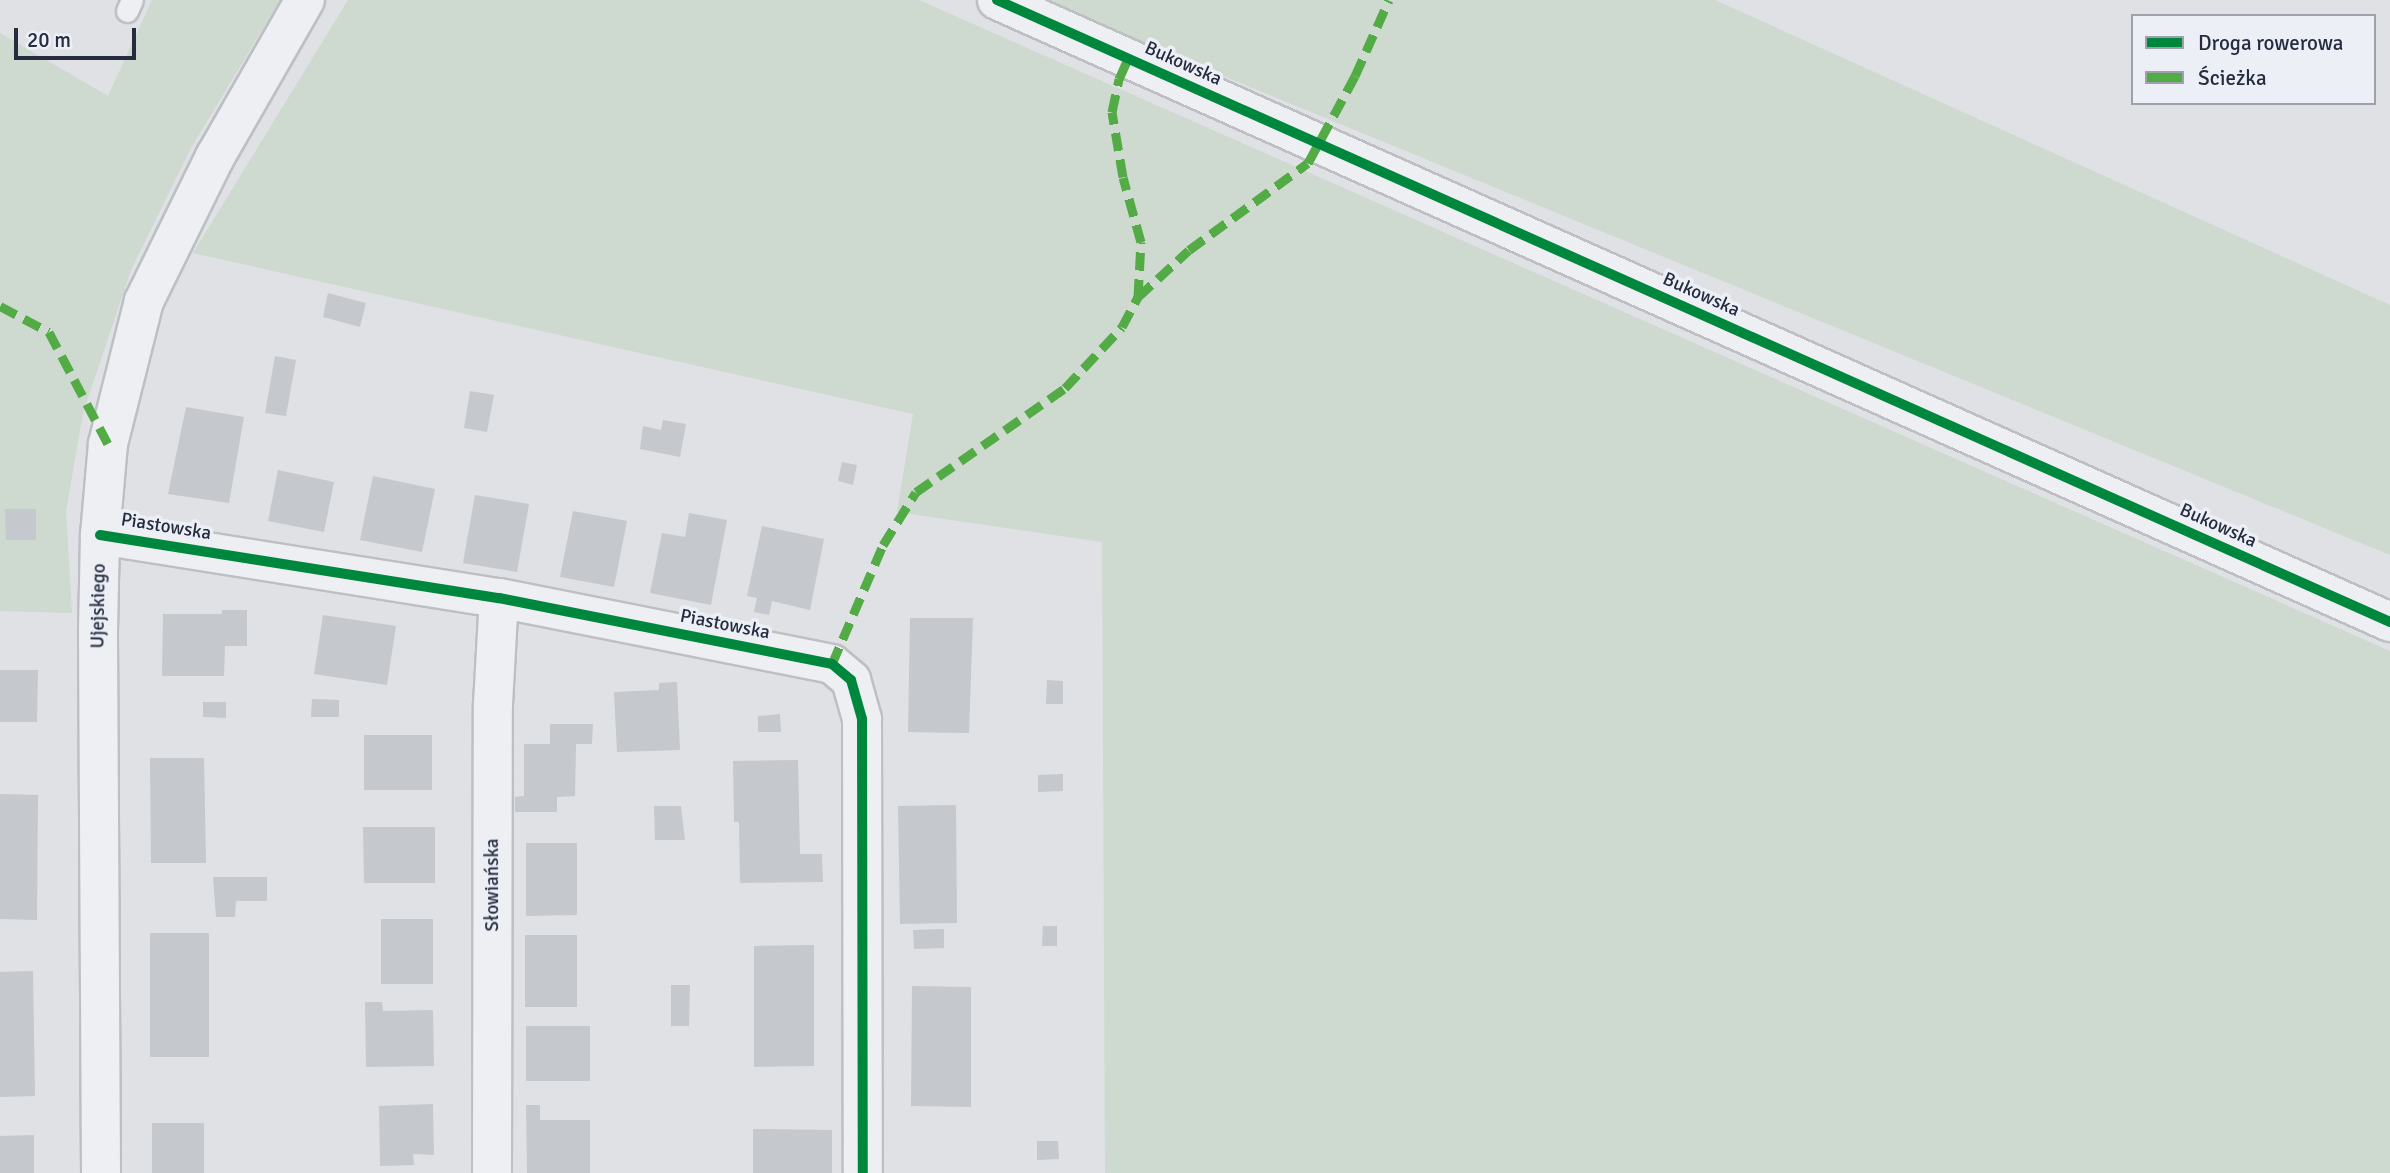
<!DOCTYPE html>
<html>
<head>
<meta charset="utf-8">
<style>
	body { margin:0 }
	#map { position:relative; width:2390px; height:1173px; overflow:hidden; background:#dfe1e5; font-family:Signika,sans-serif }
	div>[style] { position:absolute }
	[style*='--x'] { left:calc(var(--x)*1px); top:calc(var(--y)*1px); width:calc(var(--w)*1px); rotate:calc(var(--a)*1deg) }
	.green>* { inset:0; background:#ced9cf }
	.building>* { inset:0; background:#c5c8cc }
	.roads { filter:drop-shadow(2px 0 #bdbfc3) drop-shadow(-2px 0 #bdbfc3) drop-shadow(0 2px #bdbfc3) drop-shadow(0 -2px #bdbfc3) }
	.service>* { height:21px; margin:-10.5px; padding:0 10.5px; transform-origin:10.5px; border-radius:10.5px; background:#eeeff2 }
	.minor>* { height:38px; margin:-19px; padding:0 19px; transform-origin:19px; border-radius:19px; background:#eeeff2 }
	.tertiary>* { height:38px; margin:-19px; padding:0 19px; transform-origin:19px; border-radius:19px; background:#eeeff2 }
	.quiet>* { height:9px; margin-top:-4.5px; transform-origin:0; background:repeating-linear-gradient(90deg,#53ab46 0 18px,transparent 0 27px) }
	.cycleway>* { height:10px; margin:-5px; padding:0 5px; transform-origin:5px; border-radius:5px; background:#00873e }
	span { translate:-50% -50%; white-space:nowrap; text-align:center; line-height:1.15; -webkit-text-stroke:7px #eceff5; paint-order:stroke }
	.street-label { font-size:19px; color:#252c3f }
	.legend { position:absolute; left:2131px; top:14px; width:245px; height:91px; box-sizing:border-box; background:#eceff5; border:2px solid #9ca1ac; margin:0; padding:9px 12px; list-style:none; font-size:21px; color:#252c3f }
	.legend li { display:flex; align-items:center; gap:14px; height:35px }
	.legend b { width:35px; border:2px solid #9ca1ac }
	.scale { position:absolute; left:14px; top:28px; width:122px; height:32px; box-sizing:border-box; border:4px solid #252c3f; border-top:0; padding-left:9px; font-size:21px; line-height:24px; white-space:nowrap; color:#252c3f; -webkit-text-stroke:5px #eceff5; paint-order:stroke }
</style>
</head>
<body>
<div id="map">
	<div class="green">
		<div style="clip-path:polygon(152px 0,280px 0,191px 148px,131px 270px,83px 413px,66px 511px,72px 613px,0 611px,0 33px,108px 96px)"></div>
		<div style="clip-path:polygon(348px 0,919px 0,2390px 651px,2390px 1173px,1105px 1173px,1102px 542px,897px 512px,913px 414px,193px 253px)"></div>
		<div style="clip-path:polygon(1038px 0,1715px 0,2390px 305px,2390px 555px)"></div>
	</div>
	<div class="building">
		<div style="clip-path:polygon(328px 293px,366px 303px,360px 327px,323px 317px)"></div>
		<div style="clip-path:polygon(275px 356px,296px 360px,286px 416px,265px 413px)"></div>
		<div style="clip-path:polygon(470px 391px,494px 395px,487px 432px,464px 428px)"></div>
		<div style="clip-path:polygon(186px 407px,244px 417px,229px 503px,168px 494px)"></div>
		<div style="clip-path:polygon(663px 420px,686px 424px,680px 457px,640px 449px,643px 426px,661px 430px)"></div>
		<div style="clip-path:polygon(842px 462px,857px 465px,853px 485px,838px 481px)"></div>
		<div style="clip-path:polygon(278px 470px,334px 482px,324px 532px,268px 521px)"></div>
		<div style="clip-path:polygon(373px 476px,435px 489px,422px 552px,360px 540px)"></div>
		<div style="clip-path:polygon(475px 495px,529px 504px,517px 572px,463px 563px)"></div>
		<div style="clip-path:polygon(5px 509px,36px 509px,36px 540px,6px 540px)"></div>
		<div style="clip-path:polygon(573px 511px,627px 521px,614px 587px,560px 577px)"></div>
		<div style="clip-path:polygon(689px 513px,727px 520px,711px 605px,650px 593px,662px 533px,685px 537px)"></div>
		<div style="clip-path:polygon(762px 526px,824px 539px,810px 610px,772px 601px,769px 615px,754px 612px,757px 598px,747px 596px)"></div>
		<div style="clip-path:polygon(222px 610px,247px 610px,247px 646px,225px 646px,224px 676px,162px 676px,163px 614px,222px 614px)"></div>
		<div style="clip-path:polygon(323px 615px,396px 626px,387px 685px,314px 674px)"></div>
		<div style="clip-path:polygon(910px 618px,973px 618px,969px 733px,908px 732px)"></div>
		<div style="clip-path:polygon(0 670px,38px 670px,37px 722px,0 722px)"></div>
		<div style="clip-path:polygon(1047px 680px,1063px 681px,1063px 704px,1046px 704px)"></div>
		<div style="clip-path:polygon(677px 682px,680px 750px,617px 752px,614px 692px,659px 690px,659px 683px)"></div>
		<div style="clip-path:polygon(312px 699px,339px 700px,339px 717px,311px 717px)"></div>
		<div style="clip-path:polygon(203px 702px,226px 702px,226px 718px,203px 717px)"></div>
		<div style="clip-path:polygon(780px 714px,781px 732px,758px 732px,758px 716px)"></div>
		<div style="clip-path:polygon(550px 724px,593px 724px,592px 744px,576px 744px,575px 796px,557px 797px,557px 812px,515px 812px,515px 797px,524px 796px,524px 744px,550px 744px)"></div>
		<div style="clip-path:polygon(364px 735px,432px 735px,432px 790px,364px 790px)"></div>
		<div style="clip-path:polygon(150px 758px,204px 758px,206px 863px,151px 863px)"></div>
		<div style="clip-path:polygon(798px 760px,800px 854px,822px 854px,823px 882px,740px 883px,739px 822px,734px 822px,733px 761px)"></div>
		<div style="clip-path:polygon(1063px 774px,1063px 791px,1038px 792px,1038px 775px)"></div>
		<div style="clip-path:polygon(0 794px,38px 795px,37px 920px,0 919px)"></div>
		<div style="clip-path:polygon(956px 805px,957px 923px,900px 924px,898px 806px)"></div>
		<div style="clip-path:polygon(654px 806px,681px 806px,685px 840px,655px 840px)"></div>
		<div style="clip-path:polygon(363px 827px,435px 827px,435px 883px,364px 883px)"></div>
		<div style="clip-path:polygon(526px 843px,577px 843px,577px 915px,526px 916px)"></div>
		<div style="clip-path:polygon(213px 877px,267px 877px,267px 901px,236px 901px,235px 917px,216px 917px)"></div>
		<div style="clip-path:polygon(381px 919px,433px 919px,433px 984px,381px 984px)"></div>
		<div style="clip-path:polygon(1043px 926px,1057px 926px,1057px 946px,1042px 946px)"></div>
		<div style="clip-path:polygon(944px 929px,944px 948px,914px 949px,913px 930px)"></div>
		<div style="clip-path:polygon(150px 933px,209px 933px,209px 1057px,150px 1057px)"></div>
		<div style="clip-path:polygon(525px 935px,577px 935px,577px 1007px,525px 1007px)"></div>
		<div style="clip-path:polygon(814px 945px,814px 1066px,754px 1067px,754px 946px)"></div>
		<div style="clip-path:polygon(33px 971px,35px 1096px,0 1097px,0 972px)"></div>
		<div style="clip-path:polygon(671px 985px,690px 985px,689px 1026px,671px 1026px)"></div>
		<div style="clip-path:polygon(912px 986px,971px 987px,971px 1107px,911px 1106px)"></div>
		<div style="clip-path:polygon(365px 1002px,382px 1002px,383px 1011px,433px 1010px,434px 1066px,366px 1067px)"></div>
		<div style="clip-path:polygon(526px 1026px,590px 1026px,590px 1081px,526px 1081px)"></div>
		<div style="clip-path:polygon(433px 1104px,434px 1155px,413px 1154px,414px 1165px,380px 1166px,379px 1106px)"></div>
		<div style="clip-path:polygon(526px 1105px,540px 1105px,540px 1120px,590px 1120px,590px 1173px,527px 1173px)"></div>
		<div style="clip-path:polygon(152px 1123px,204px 1123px,204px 1173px,152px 1173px)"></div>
		<div style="clip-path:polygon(753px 1129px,832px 1130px,832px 1173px,753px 1173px)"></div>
		<div style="clip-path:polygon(34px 1135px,34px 1173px,0 1173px,0 1136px)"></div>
		<div style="clip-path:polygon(1037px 1141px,1058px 1141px,1059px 1159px,1037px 1160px)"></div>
	</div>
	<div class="roads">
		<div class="service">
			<div style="--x:127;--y:11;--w:12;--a:-66"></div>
		</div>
		<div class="minor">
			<div style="--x:100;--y:535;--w:404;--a:9"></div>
			<div style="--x:499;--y:598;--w:339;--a:11.2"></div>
			<div style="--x:832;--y:664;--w:25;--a:40"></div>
			<div style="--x:851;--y:680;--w:41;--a:74.2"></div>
			<div style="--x:862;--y:719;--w:454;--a:89.9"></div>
			<div style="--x:101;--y:1173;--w:542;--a:-90.32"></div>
			<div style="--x:98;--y:631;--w:96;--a:-88.8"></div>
			<div style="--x:100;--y:535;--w:91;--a:-85"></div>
			<div style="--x:108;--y:444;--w:147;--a:-75.9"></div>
			<div style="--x:144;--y:301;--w:161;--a:-63.8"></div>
			<div style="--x:215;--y:157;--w:181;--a:-60.2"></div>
			<div style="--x:492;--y:1173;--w:469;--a:-89.9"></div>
			<div style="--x:493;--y:704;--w:106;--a:-86.8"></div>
		</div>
		<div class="tertiary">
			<div style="--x:997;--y:0;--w:1526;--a:24.06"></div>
		</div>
	</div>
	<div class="quiet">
		<div style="--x:1138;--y:297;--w:69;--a:-42.7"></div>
		<div style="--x:1189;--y:250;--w:147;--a:-36.2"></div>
		<div style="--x:1308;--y:163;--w:99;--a:-61.6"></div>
		<div style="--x:1355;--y:76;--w:83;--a:-65.9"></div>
		<div style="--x:0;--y:306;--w:55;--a:28"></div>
		<div style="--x:49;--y:332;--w:127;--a:62.2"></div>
		<div style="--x:832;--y:664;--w:129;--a:-66.8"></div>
		<div style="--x:883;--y:545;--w:62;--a:-58.1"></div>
		<div style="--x:916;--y:492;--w:182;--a:-34.9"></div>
		<div style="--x:1065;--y:388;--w:83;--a:-46.9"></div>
		<div style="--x:1122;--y:327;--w:34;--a:-62"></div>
		<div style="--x:1138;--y:297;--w:55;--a:-86.9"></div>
		<div style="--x:1141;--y:242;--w:67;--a:-105.5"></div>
		<div style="--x:1123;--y:177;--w:66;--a:-99.6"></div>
		<div style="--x:1112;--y:112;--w:34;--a:-78"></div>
		<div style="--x:1119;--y:79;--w:22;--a:-66"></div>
	</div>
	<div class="cycleway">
		<div style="--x:997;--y:0;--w:1526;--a:24.06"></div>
		<div style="--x:100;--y:535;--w:404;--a:9"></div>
		<div style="--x:499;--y:598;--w:339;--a:11.2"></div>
		<div style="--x:832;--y:664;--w:25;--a:40"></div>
		<div style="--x:851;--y:680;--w:41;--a:74.2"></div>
		<div style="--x:862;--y:719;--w:454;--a:89.9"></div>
	</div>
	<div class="street-label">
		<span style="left:1183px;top:64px;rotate:24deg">Bukowska</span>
		<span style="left:1701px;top:295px;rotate:24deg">Bukowska</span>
		<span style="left:2218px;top:526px;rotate:24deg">Bukowska</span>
		<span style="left:166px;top:527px;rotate:9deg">Piastowska</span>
		<span style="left:99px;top:606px;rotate:-89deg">Ujejskiego</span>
		<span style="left:725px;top:625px;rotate:11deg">Piastowska</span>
		<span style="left:493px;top:885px;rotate:-90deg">Słowiańska</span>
	</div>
	<ul class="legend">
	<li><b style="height:9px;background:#00873e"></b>Droga rowerowa</li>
	<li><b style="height:9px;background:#53ab46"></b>Ścieżka</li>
	</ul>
	<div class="scale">20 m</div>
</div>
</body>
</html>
